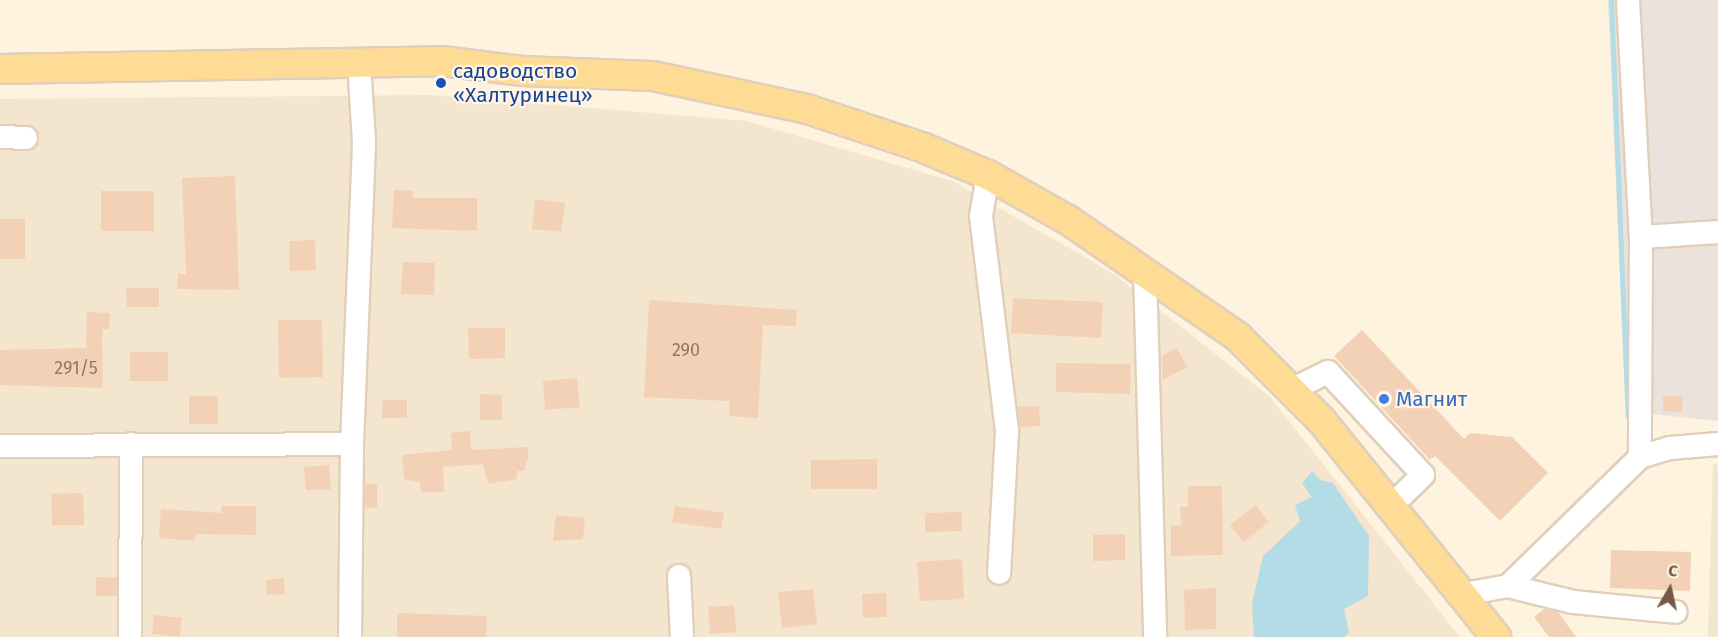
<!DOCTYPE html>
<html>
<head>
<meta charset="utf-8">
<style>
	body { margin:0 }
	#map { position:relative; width:1718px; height:637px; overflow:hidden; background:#fdf3df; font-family:"Fira Sans",sans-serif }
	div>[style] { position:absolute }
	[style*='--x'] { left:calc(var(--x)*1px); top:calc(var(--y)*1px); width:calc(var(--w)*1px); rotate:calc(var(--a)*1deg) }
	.residential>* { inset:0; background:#f4e5ce }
	.industrial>* { inset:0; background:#ebe3db }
	.water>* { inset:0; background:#b4dce6 }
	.stream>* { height:5px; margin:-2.5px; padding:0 2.5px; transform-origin:2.5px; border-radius:2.5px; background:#b4dce6 }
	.building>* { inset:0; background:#f3d1b6 }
	.roads { filter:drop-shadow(2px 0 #e1cfbb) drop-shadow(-2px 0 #e1cfbb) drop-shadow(0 2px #e1cfbb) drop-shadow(0 -2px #e1cfbb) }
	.minor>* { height:22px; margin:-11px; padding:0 11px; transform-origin:11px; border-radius:11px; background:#fff }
	.major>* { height:28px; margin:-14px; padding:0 14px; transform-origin:14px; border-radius:14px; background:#fedc95 }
	.dots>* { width:16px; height:16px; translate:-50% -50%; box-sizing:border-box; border:3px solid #fff6e6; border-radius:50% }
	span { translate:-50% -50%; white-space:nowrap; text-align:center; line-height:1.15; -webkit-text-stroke:4.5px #fff6e6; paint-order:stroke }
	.number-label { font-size:18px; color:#947762 }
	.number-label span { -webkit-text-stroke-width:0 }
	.transit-label { font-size:21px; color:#164399 }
	.left { translate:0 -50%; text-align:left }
	.shop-label { font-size:21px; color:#366cbe }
	.north { position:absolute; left:1640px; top:559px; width:60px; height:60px; -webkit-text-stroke:4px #fff6e6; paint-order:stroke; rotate:9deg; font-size:16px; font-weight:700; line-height:24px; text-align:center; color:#745946 }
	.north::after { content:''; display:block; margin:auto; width:21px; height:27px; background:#745946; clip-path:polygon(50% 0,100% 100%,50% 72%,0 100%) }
</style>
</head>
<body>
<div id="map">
	<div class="residential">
		<div style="clip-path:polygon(431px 95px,747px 121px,952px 181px,1114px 274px,1270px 397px,1460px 637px,0 637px,0 99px)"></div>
		<div style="clip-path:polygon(1713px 464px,1718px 464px,1718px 637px,1708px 637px)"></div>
	</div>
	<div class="industrial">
		<div style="clip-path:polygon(1608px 0,1718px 0,1718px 421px,1651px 414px,1648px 392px,1625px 394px)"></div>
	</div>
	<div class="water">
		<div style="clip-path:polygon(1312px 471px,1320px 480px,1333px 483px,1369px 536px,1368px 596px,1344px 609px,1349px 632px,1344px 637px,1254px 637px,1252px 603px,1263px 556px,1300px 521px,1295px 505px,1312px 497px,1302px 483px)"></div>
	</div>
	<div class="stream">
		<div style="--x:1611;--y:0;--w:416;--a:87.7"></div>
	</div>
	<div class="building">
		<div style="clip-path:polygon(235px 176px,239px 290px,177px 289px,178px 274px,186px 274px,182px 178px)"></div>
		<div style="clip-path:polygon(394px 190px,413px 191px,413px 198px,477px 198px,477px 231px,392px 228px)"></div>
		<div style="clip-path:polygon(101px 191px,154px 191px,154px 231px,101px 231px)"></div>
		<div style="clip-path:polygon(535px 199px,565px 203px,561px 232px,532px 229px)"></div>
		<div style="clip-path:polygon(0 219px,25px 219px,25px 259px,0 259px)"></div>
		<div style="clip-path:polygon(315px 240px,316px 270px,290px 271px,289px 241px)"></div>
		<div style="clip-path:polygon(403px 262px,435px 263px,434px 295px,401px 294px)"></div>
		<div style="clip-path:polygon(126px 288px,159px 288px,159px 307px,127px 307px)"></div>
		<div style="clip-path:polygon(1013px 298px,1103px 302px,1101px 338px,1011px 333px)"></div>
		<div style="clip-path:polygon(649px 300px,797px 310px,796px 326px,763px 325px,758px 418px,729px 416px,730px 401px,644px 397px)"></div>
		<div style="clip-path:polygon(87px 312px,110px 313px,109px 329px,102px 329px,103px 388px,0 385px,0 350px,86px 348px)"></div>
		<div style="clip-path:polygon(278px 320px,322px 320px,323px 377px,279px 378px)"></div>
		<div style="clip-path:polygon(468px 328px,505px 328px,505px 358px,469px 359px)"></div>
		<div style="clip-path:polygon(1362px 330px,1464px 439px,1470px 433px,1512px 437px,1548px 473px,1500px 521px,1435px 456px,1430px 460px,1334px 356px)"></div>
		<div style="clip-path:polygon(1177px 348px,1187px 367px,1162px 380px,1163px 355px)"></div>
		<div style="clip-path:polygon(130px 352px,168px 352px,168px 381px,130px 381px)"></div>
		<div style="clip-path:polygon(1056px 363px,1131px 364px,1130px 394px,1056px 392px)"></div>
		<div style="clip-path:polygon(577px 378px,580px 407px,545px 410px,543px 381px)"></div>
		<div style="clip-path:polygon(480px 394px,502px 395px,502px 420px,480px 420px)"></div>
		<div style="clip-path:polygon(189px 396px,218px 396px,218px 424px,189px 424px)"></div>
		<div style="clip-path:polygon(1663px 396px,1683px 396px,1682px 412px,1663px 411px)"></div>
		<div style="clip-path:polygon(383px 400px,407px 400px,407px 418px,382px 418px)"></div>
		<div style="clip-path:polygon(1039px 406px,1040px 426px,1020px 427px,1018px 407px)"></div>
		<div style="clip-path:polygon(470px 431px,471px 450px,528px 447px,528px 458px,524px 471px,517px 471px,517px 479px,488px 484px,483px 464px,443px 467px,444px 492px,421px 492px,420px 482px,404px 479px,402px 455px,452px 450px,451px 433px)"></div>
		<div style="clip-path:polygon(877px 459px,877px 489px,811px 489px,811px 460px)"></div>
		<div style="clip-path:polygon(329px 465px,331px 489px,306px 490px,304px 467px)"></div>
		<div style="clip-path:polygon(365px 484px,377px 484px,377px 508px,365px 507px)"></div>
		<div style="clip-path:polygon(1188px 486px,1222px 486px,1223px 555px,1171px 556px,1171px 525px,1181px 525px,1180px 507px,1188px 507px)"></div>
		<div style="clip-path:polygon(83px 493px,84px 525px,52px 525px,51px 494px)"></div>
		<div style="clip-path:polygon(1256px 505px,1269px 522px,1243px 542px,1230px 525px)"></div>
		<div style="clip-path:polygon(222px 506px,256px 506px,256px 535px,196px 534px,195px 541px,159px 538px,161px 509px,221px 513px)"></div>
		<div style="clip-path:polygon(675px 506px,724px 513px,721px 529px,672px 522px)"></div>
		<div style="clip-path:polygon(962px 512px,962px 531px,925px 532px,925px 513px)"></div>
		<div style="clip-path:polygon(556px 515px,585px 518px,583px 539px,553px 541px)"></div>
		<div style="clip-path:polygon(1125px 534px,1125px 560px,1093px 561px,1093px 535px)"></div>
		<div style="clip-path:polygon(1611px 550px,1691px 552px,1690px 591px,1610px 588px)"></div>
		<div style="clip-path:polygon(962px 559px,964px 599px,920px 601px,917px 562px)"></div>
		<div style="clip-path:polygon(96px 577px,117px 578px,117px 596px,96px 596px)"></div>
		<div style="clip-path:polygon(284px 578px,285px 594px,267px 595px,266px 580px)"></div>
		<div style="clip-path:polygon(1216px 588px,1216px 629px,1185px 630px,1184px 590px)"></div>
		<div style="clip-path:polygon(813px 589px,817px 624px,782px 628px,778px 592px)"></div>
		<div style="clip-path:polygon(886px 593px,887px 617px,863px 618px,862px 594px)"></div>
		<div style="clip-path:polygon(734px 605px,736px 632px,710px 634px,708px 607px)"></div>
		<div style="clip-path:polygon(1544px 609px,1558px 612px,1576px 637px,1549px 637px,1534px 617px)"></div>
		<div style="clip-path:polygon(397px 613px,487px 616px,486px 637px,397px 637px)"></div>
		<div style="clip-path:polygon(154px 615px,182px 618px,180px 637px,152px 634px)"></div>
	</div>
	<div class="roads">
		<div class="minor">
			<div style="--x:1628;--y:0;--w:237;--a:86.9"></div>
			<div style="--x:1641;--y:237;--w:220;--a:90.3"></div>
			<div style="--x:0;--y:137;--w:26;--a:2"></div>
			<div style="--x:988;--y:175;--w:42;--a:99.7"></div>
			<div style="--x:981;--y:216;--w:218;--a:83.1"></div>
			<div style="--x:1007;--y:432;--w:141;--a:93.2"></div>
			<div style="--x:1641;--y:237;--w:77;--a:-3.7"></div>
			<div style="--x:1145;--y:271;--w:366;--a:88.4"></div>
			<div style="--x:1293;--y:389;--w:39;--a:-26"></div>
			<div style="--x:1328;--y:372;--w:140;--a:47.3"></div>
			<div style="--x:1423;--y:475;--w:46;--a:135.9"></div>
			<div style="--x:0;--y:446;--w:352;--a:-0.3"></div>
			<div style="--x:679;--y:576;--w:61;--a:87.2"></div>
			<div style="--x:1508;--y:586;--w:67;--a:13.8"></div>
			<div style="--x:1573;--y:602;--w:103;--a:5.5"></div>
			<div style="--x:1464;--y:594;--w:45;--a:-10.3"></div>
			<div style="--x:1508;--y:586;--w:185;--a:-44.3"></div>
			<div style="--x:1640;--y:457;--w:31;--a:-17"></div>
			<div style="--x:1670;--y:448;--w:48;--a:-4.8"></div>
			<div style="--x:130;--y:637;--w:193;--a:-89.7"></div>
			<div style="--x:350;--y:637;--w:193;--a:-89.4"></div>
			<div style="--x:352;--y:444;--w:302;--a:-87.7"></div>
			<div style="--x:364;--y:142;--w:79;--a:-93.6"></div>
		</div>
		<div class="major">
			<div style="--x:0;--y:69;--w:442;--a:-1"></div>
			<div style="--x:442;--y:61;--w:81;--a:7.1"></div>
			<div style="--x:522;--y:71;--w:131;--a:2.2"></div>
			<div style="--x:653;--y:76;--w:157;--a:12.1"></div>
			<div style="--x:807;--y:109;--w:123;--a:18.4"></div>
			<div style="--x:924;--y:148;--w:69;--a:22.9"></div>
			<div style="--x:988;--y:175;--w:92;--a:29.4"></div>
			<div style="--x:1068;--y:220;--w:206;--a:34.5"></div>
			<div style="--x:1238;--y:337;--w:117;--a:45"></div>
			<div style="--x:1321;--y:420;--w:279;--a:51.1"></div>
		</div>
	</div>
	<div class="dots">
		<div style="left:441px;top:83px;background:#1a4fb4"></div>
		<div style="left:1384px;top:399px;background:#3f7fe0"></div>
	</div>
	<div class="number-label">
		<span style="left:686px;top:350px">290</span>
		<span style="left:76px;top:368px">291/5</span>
	</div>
	<div class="transit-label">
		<span class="left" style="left:453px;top:83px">садоводство<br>«Халтуринец»</span>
	</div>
	<div class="shop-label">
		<span class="left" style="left:1396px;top:399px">Магнит</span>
	</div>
	<div class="north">С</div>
</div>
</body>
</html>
